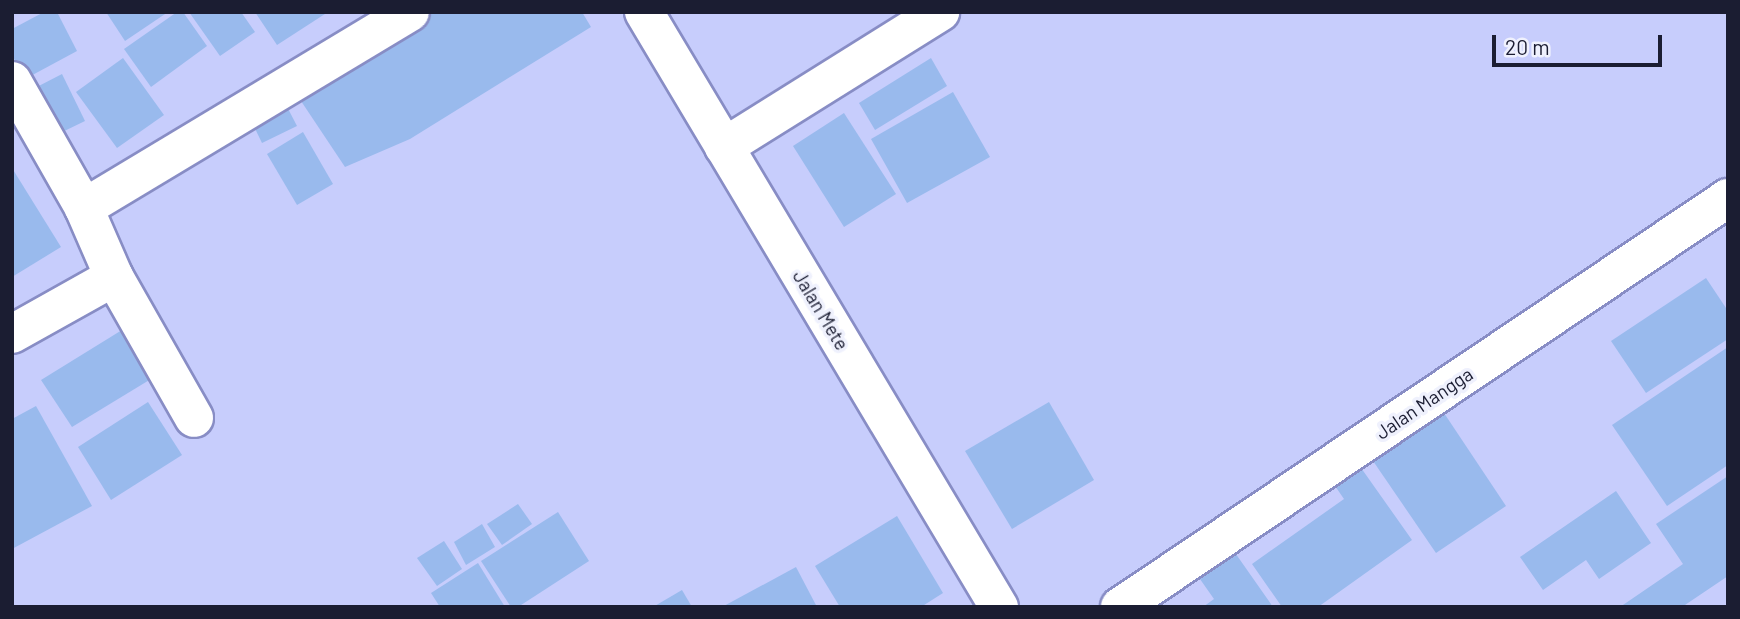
<!DOCTYPE html>
<html>
<head>
<meta charset="utf-8">
<style>
	body { margin:0 }
	#map { position:relative; width:1740px; height:619px; overflow:hidden; background:#c7cdfc; font-family:Barlow,sans-serif }
	div>[style] { position:absolute }
	[style*='--x'] { left:calc(var(--x)*1px); top:calc(var(--y)*1px); width:calc(var(--w)*1px); rotate:calc(var(--a)*1deg) }
	.building>* { inset:0; background:#99baed }
	.roads { filter:drop-shadow(2px 0 #888dc5) drop-shadow(-2px 0 #888dc5) drop-shadow(0 2px #888dc5) drop-shadow(0 -2px #888dc5) }
	.minor>* { height:38px; margin:-19px; padding:0 19px; transform-origin:19px; border-radius:19px; background:#fff }
	span { translate:-50% -50%; white-space:nowrap; text-align:center; line-height:1.15; -webkit-text-stroke:7px #eff1fd; paint-order:stroke }
	.street-label { font-size:19px; color:#1b1d32 }
	.frame { position:absolute; inset:0; border:14px solid #1b1d32; pointer-events:none }
	.scale { position:absolute; left:1492px; top:35px; width:170px; height:32px; box-sizing:border-box; border:4px solid #1b1d32; border-top:0; padding-left:9px; font-size:21px; line-height:24px; white-space:nowrap; color:#1b1d32; -webkit-text-stroke:5px #eff1fd; paint-order:stroke }
</style>
</head>
<body>
<div id="map">
	<div class="building">
		<div style="clip-path:polygon(44px 12px,57px 12px,77px 51px,25px 79px,12px 55px,12px 29px)"></div>
		<div style="clip-path:polygon(106px 12px,168px 12px,125px 41px)"></div>
		<div style="clip-path:polygon(177px 12px,183px 12px,207px 46px,151px 87px,124px 49px)"></div>
		<div style="clip-path:polygon(189px 12px,241px 12px,255px 32px,220px 56px)"></div>
		<div style="clip-path:polygon(255px 12px,328px 12px,277px 45px)"></div>
		<div style="clip-path:polygon(432px 12px,582px 12px,591px 27px,410px 139px,345px 167px,299px 98px)"></div>
		<div style="clip-path:polygon(123px 58px,164px 115px,117px 148px,76px 92px)"></div>
		<div style="clip-path:polygon(931px 58px,947px 86px,875px 130px,859px 103px)"></div>
		<div style="clip-path:polygon(62px 74px,85px 121px,54px 136px,31px 90px)"></div>
		<div style="clip-path:polygon(953px 92px,990px 157px,907px 203px,871px 139px)"></div>
		<div style="clip-path:polygon(283px 99px,297px 126px,262px 143px,249px 116px)"></div>
		<div style="clip-path:polygon(844px 113px,896px 194px,844px 227px,793px 146px)"></div>
		<div style="clip-path:polygon(303px 132px,333px 184px,297px 205px,267px 154px)"></div>
		<div style="clip-path:polygon(12px 168px,61px 247px,12px 277px)"></div>
		<div style="clip-path:polygon(1706px 278px,1728px 311px,1728px 339px,1646px 393px,1611px 341px)"></div>
		<div style="clip-path:polygon(122px 330px,151px 379px,72px 427px,41px 380px)"></div>
		<div style="clip-path:polygon(1728px 347px,1728px 465px,1667px 506px,1612px 425px)"></div>
		<div style="clip-path:polygon(148px 402px,182px 455px,111px 500px,78px 447px)"></div>
		<div style="clip-path:polygon(1049px 402px,1094px 480px,1012px 529px,965px 451px)"></div>
		<div style="clip-path:polygon(36px 406px,92px 506px,12px 549px,12px 419px)"></div>
		<div style="clip-path:polygon(1442px 410px,1506px 506px,1436px 553px,1371px 458px)"></div>
		<div style="clip-path:polygon(1359px 465px,1412px 540px,1318px 607px,1282px 607px,1252px 564px,1344px 499px,1333px 483px)"></div>
		<div style="clip-path:polygon(1728px 476px,1728px 576px,1682px 607px,1620px 607px,1683px 564px,1656px 524px)"></div>
		<div style="clip-path:polygon(1616px 491px,1651px 543px,1599px 579px,1586px 560px,1543px 590px,1520px 557px)"></div>
		<div style="clip-path:polygon(518px 504px,532px 524px,502px 545px,487px 524px)"></div>
		<div style="clip-path:polygon(558px 512px,589px 561px,518px 607px,511px 607px,481px 561px)"></div>
		<div style="clip-path:polygon(897px 516px,943px 593px,921px 607px,840px 607px,815px 566px)"></div>
		<div style="clip-path:polygon(482px 524px,495px 547px,466px 565px,454px 542px)"></div>
		<div style="clip-path:polygon(444px 541px,462px 569px,437px 586px,417px 558px)"></div>
		<div style="clip-path:polygon(1231px 547px,1273px 607px,1203px 607px,1214px 599px,1195px 572px)"></div>
		<div style="clip-path:polygon(478px 563px,505px 607px,440px 607px,431px 593px)"></div>
		<div style="clip-path:polygon(796px 567px,817px 607px,722px 607px)"></div>
		<div style="clip-path:polygon(682px 590px,692px 607px,653px 607px)"></div>
	</div>
	<div class="roads">
		<div class="minor">
			<div style="--x:644;--y:12;--w:693;--a:59.18"></div>
			<div style="--x:12;--y:81;--w:146;--a:60.4"></div>
			<div style="--x:84;--y:208;--w:75;--a:66.5"></div>
			<div style="--x:114;--y:277;--w:162;--a:60.4"></div>
			<div style="--x:724;--y:147;--w:255;--a:-32"></div>
			<div style="--x:84;--y:208;--w:380;--a:-31"></div>
			<div style="--x:12;--y:334;--w:117;--a:-29.2"></div>
			<div style="--x:1120;--y:607;--w:733;--a:-33.93"></div>
		</div>
	</div>
	<div class="street-label">
		<span style="left:821px;top:310px;rotate:59deg">Jalan Mete</span>
		<span style="left:1424px;top:403px;rotate:-34deg">Jalan Mangga</span>
	</div>
	<div class="frame"></div>
	<div class="scale">20 m</div>
</div>
</body>
</html>
